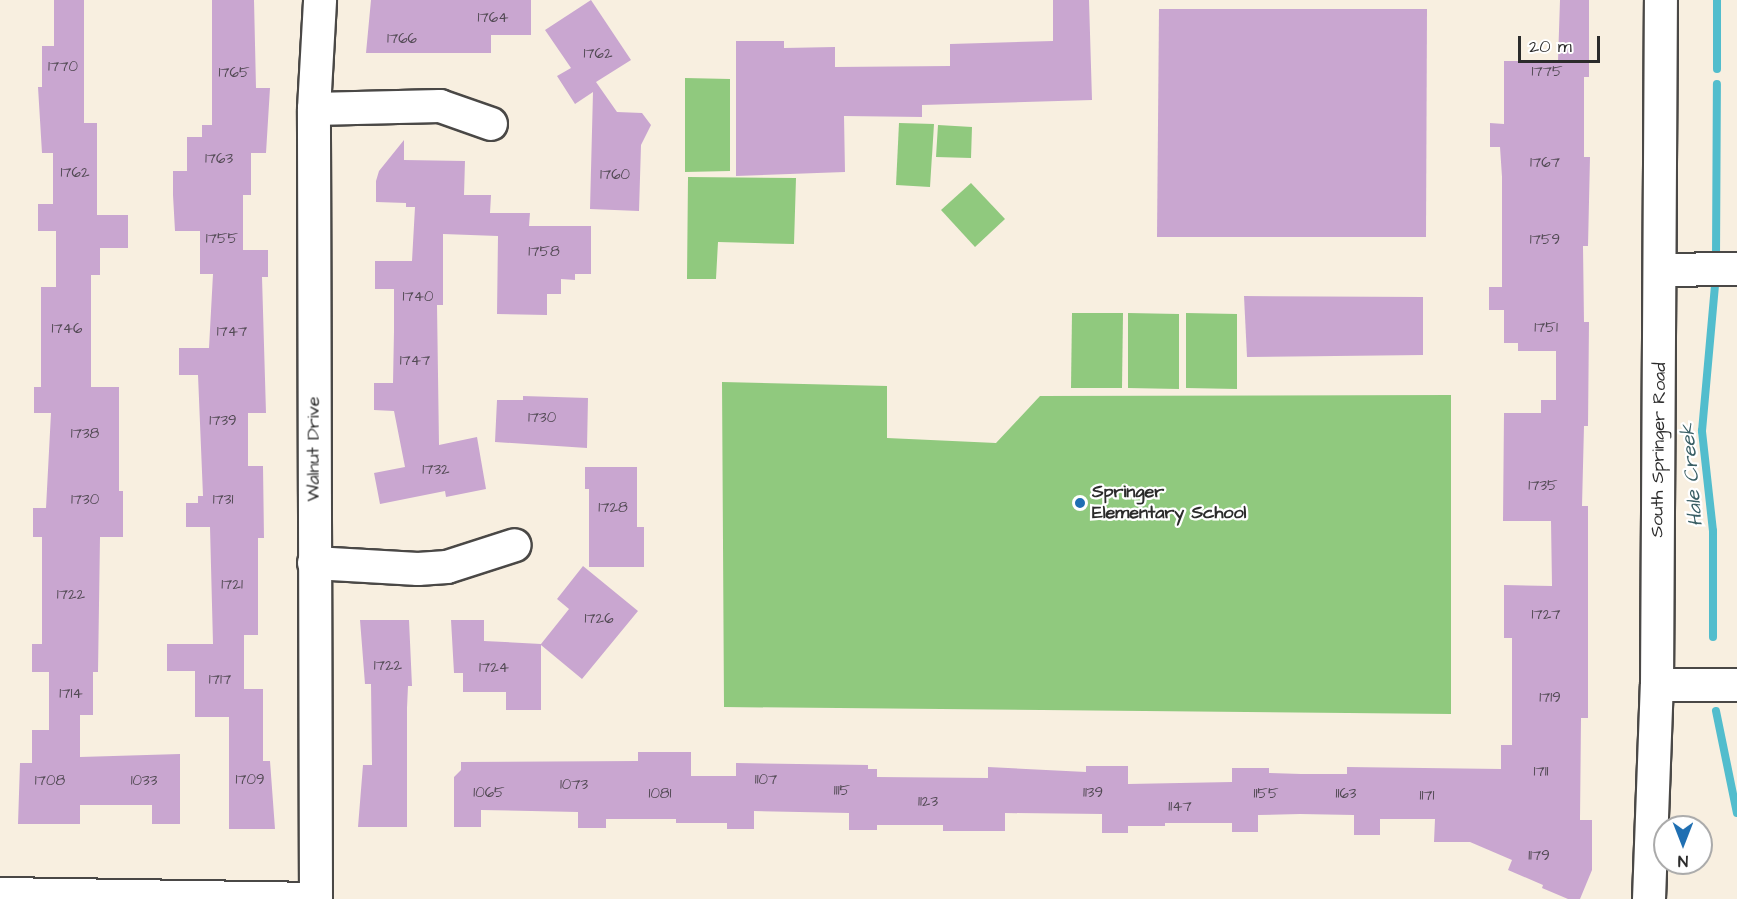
<!DOCTYPE html>
<html>
<head>
<meta charset="utf-8">
<style>
	body { margin:0 }
	#map { position:relative; width:1737px; height:899px; overflow:hidden; background:#f8efe0; font-family:"Architects Daughter",sans-serif }
	div>[style] { position:absolute }
	[style*='--x'] { left:calc(var(--x)*1px); top:calc(var(--y)*1px); width:calc(var(--w)*1px); rotate:calc(var(--a)*1deg) }
	.green>* { inset:0; background:#90c97e }
	.stream>* { height:8px; margin:-4px; padding:0 4px; transform-origin:4px; border-radius:4px; background:#52bdcd }
	.building>* { inset:0; background:#c9a6d0 }
	.roads { filter:drop-shadow(2px 0 #4a4846) drop-shadow(-2px 0 #4a4846) drop-shadow(0 2px #4a4846) drop-shadow(0 -2px #4a4846) }
	.minor>* { height:32px; margin:-16px; padding:0 16px; transform-origin:16px; border-radius:16px; background:#fff }
	.dots>* { width:16px; height:16px; translate:-50% -50%; box-sizing:border-box; border:3px solid #fff; border-radius:50% }
	span { translate:-50% -50%; white-space:nowrap; text-align:center; line-height:1.15; -webkit-text-stroke:4.5px #fff; paint-order:stroke }
	.number-label { font-size:15px; color:#524a54 }
	.number-label span { -webkit-text-stroke-width:0 }
	.street-label { font-size:18px; color:#2b2b2b }
	.poi-label { font-size:18px; color:#2b2b2b; font-weight:700 }
	.left { translate:0 -50%; text-align:left }
	.water-label { font-size:20px; color:#395e64; font-style:italic }
	.north { position:absolute; left:1653px; top:815px; width:60px; height:60px; box-sizing:border-box; background:#fff; border:2px solid #aaa; border-radius:50%; rotate:180deg; font-size:16px; font-weight:700; line-height:24px; text-align:center; color:#2b2b2b }
	.north::after { content:''; display:block; margin:auto; width:21px; height:27px; background:#1f6fb2; clip-path:polygon(50% 0,100% 100%,50% 72%,0 100%) }
	.scale { position:absolute; left:1518px; top:36px; width:82px; height:27px; box-sizing:border-box; border:3px solid #2b2b2b; border-top:0; padding-left:8px; font-size:18px; line-height:21px; white-space:nowrap; color:#2b2b2b; -webkit-text-stroke:4px #fff; paint-order:stroke }
</style>
</head>
<body>
<div id="map">
	<div class="green">
		<div style="clip-path:polygon(685px 78px,730px 79px,730px 171px,685px 172px)"></div>
		<div style="clip-path:polygon(899px 123px,934px 124px,930px 187px,896px 185px)"></div>
		<div style="clip-path:polygon(938px 125px,972px 127px,971px 158px,936px 157px)"></div>
		<div style="clip-path:polygon(688px 177px,796px 178px,794px 244px,718px 242px,716px 279px,687px 279px)"></div>
		<div style="clip-path:polygon(971px 183px,1005px 219px,975px 247px,941px 210px)"></div>
		<div style="clip-path:polygon(1072px 313px,1123px 313px,1122px 388px,1071px 388px)"></div>
		<div style="clip-path:polygon(1128px 313px,1179px 314px,1179px 389px,1128px 388px)"></div>
		<div style="clip-path:polygon(1186px 313px,1237px 314px,1237px 389px,1186px 388px)"></div>
		<div style="clip-path:polygon(722px 382px,887px 386px,887px 438px,996px 443px,1040px 396px,1451px 395px,1451px 714px,724px 707px)"></div>
	</div>
	<div class="stream">
		<div style="--x:1717;--y:69;--w:69;--a:-90"></div>
		<div style="--x:1716;--y:258;--w:174;--a:-89.7"></div>
		<div style="--x:1713;--y:637;--w:106;--a:-90"></div>
		<div style="--x:1713;--y:531;--w:101;--a:-96.3"></div>
		<div style="--x:1702;--y:431;--w:157;--a:-84.9"></div>
		<div style="--x:1716;--y:711;--w:104;--a:78.4"></div>
	</div>
	<div class="building">
		<div style="clip-path:polygon(54px 0,84px 0,84px 123px,97px 123px,97px 215px,128px 215px,128px 248px,100px 248px,100px 275px,91px 275px,91px 387px,119px 387px,119px 491px,123px 491px,123px 537px,100px 537px,98px 672px,93px 672px,93px 715px,80px 715px,80px 757px,180px 754px,180px 824px,152px 824px,152px 805px,80px 805px,80px 824px,18px 824px,20px 763px,32px 763px,32px 730px,49px 730px,49px 672px,32px 672px,32px 644px,42px 644px,42px 537px,33px 537px,33px 508px,46px 508px,51px 413px,34px 413px,34px 387px,41px 387px,41px 287px,56px 287px,56px 231px,38px 231px,38px 204px,53px 204px,53px 153px,42px 153px,38px 87px,42px 87px,42px 46px,54px 46px)"></div>
		<div style="clip-path:polygon(212px 0,254px 0,256px 88px,270px 88px,266px 153px,251px 153px,251px 195px,243px 195px,243px 250px,268px 250px,268px 277px,262px 277px,266px 413px,248px 413px,248px 466px,263px 466px,264px 538px,258px 538px,258px 635px,244px 635px,244px 689px,263px 689px,263px 761px,270px 761px,275px 829px,229px 829px,229px 717px,195px 717px,195px 671px,167px 671px,167px 644px,213px 644px,210px 527px,186px 527px,186px 503px,198px 503px,198px 496px,203px 496px,198px 375px,179px 375px,179px 348px,209px 348px,213px 274px,200px 274px,200px 231px,175px 231px,173px 195px,173px 171px,187px 171px,187px 137px,202px 137px,202px 125px,212px 125px)"></div>
		<div style="clip-path:polygon(371px 0,531px 0,531px 35px,491px 35px,491px 53px,366px 53px)"></div>
		<div style="clip-path:polygon(591px 0,631px 60px,596px 82px,617px 112px,642px 113px,651px 125px,641px 145px,639px 211px,590px 209px,593px 92px,575px 104px,557px 76px,571px 68px,545px 30px)"></div>
		<div style="clip-path:polygon(1053px 0,1089px 0,1092px 100px,922px 105px,922px 117px,844px 116px,845px 172px,736px 176px,736px 41px,784px 41px,784px 48px,835px 47px,835px 67px,950px 66px,950px 44px,1053px 41px)"></div>
		<div style="clip-path:polygon(1560px 0,1589px 0,1589px 77px,1584px 77px,1584px 157px,1590px 157px,1588px 246px,1583px 246px,1584px 322px,1589px 322px,1588px 426px,1584px 426px,1582px 506px,1588px 506px,1588px 718px,1581px 718px,1580px 820px,1592px 820px,1592px 870px,1580px 899px,1568px 899px,1542px 888px,1543px 885px,1508px 870px,1512px 860px,1470px 842px,1434px 842px,1435px 819px,1380px 819px,1380px 835px,1354px 835px,1354px 815px,1300px 814px,1258px 815px,1258px 832px,1232px 832px,1232px 823px,1165px 823px,1165px 826px,1128px 826px,1128px 833px,1102px 833px,1102px 814px,1005px 813px,1005px 831px,943px 831px,943px 825px,877px 825px,877px 830px,849px 830px,849px 813px,754px 811px,754px 829px,727px 829px,727px 823px,676px 823px,676px 819px,606px 819px,606px 828px,578px 828px,578px 812px,481px 810px,481px 827px,454px 827px,454px 777px,461px 770px,461px 762px,638px 761px,638px 752px,691px 752px,691px 776px,736px 776px,736px 763px,868px 765px,868px 769px,877px 769px,877px 777px,988px 778px,988px 767px,1086px 772px,1086px 766px,1128px 766px,1128px 784px,1232px 782px,1232px 768px,1269px 768px,1269px 773px,1301px 774px,1347px 774px,1347px 767px,1501px 769px,1501px 745px,1512px 745px,1512px 638px,1504px 638px,1504px 585px,1552px 586px,1551px 521px,1503px 521px,1504px 413px,1541px 413px,1541px 400px,1556px 400px,1556px 351px,1518px 351px,1518px 343px,1504px 343px,1504px 310px,1489px 310px,1489px 287px,1502px 287px,1502px 177px,1500px 147px,1490px 147px,1490px 123px,1504px 124px,1504px 61px,1558px 61px)"></div>
		<div style="clip-path:polygon(1159px 9px,1427px 9px,1426px 237px,1157px 237px)"></div>
		<div style="clip-path:polygon(404px 140px,404px 160px,465px 161px,464px 195px,491px 195px,490px 213px,530px 213px,529px 226px,591px 226px,591px 274px,575px 274px,575px 280px,561px 279px,561px 294px,547px 294px,547px 315px,497px 314px,498px 236px,443px 234px,443px 305px,437px 305px,439px 445px,477px 437px,486px 489px,446px 497px,445px 491px,380px 504px,374px 473px,405px 467px,394px 411px,374px 410px,374px 383px,393px 383px,394px 331px,394px 289px,375px 289px,375px 261px,412px 261px,415px 207px,406px 207px,406px 203px,376px 202px,376px 181px,379px 171px)"></div>
		<div style="clip-path:polygon(1244px 296px,1423px 297px,1423px 355px,1247px 357px)"></div>
		<div style="clip-path:polygon(523px 396px,588px 398px,587px 448px,495px 442px,497px 400px,523px 400px)"></div>
		<div style="clip-path:polygon(585px 467px,637px 467px,637px 527px,644px 527px,644px 567px,589px 567px,589px 489px,585px 489px)"></div>
		<div style="clip-path:polygon(583px 566px,638px 611px,582px 679px,541px 645px,541px 710px,506px 710px,506px 692px,463px 692px,463px 673px,454px 673px,451px 620px,484px 620px,484px 641px,541px 644px,569px 609px,557px 599px)"></div>
		<div style="clip-path:polygon(360px 620px,409px 620px,412px 686px,408px 686px,407px 708px,407px 827px,358px 827px,363px 765px,372px 765px,371px 684px,365px 684px)"></div>
	</div>
	<div class="roads">
		<div class="minor">
			<div style="--x:314;--y:109;--w:126;--a:-1.4"></div>
			<div style="--x:440;--y:106;--w:54;--a:19.4"></div>
			<div style="--x:1661;--y:270;--w:76;--a:-0.8"></div>
			<div style="--x:314;--y:563;--w:104;--a:3.3"></div>
			<div style="--x:418;--y:569;--w:29;--a:-4"></div>
			<div style="--x:447;--y:567;--w:71;--a:-17.9"></div>
			<div style="--x:1657;--y:685;--w:80;--a:0"></div>
			<div style="--x:0;--y:894;--w:304;--a:0.9"></div>
			<div style="--x:316;--y:899;--w:790;--a:-90.15"></div>
			<div style="--x:314;--y:109;--w:109;--a:-86.8"></div>
			<div style="--x:1649;--y:899;--w:214;--a:-87.9"></div>
			<div style="--x:1657;--y:685;--w:685;--a:-89.67"></div>
		</div>
	</div>
	<div class="dots">
		<div style="left:1080px;top:503px;background:#1f6fb2"></div>
	</div>
	<div class="number-label">
		<span style="left:493px;top:18px">1764</span>
		<span style="left:402px;top:39px">1766</span>
		<span style="left:598px;top:54px">1762</span>
		<span style="left:63px;top:67px">1770</span>
		<span style="left:1547px;top:72px">1775</span>
		<span style="left:234px;top:73px">1765</span>
		<span style="left:219px;top:159px">1763</span>
		<span style="left:1545px;top:163px">1767</span>
		<span style="left:75px;top:173px">1762</span>
		<span style="left:615px;top:175px">1760</span>
		<span style="left:222px;top:239px">1755</span>
		<span style="left:1545px;top:240px">1759</span>
		<span style="left:544px;top:252px">1758</span>
		<span style="left:418px;top:297px">1740</span>
		<span style="left:1546px;top:328px">1751</span>
		<span style="left:67px;top:329px">1746</span>
		<span style="left:232px;top:332px">1747</span>
		<span style="left:415px;top:361px">1747</span>
		<span style="left:542px;top:418px">1730</span>
		<span style="left:223px;top:421px">1739</span>
		<span style="left:85px;top:434px">1738</span>
		<span style="left:436px;top:470px">1732</span>
		<span style="left:1543px;top:486px">1735</span>
		<span style="left:85px;top:500px">1730</span>
		<span style="left:223px;top:500px">1731</span>
		<span style="left:613px;top:508px">1728</span>
		<span style="left:232px;top:585px">1721</span>
		<span style="left:71px;top:595px">1722</span>
		<span style="left:1546px;top:615px">1727</span>
		<span style="left:599px;top:619px">1726</span>
		<span style="left:388px;top:666px">1722</span>
		<span style="left:494px;top:668px">1724</span>
		<span style="left:220px;top:680px">1717</span>
		<span style="left:71px;top:694px">1714</span>
		<span style="left:1550px;top:698px">1719</span>
		<span style="left:1541px;top:772px">1711</span>
		<span style="left:250px;top:780px">1709</span>
		<span style="left:766px;top:780px">1107</span>
		<span style="left:50px;top:781px">1708</span>
		<span style="left:144px;top:781px">1033</span>
		<span style="left:574px;top:785px">1073</span>
		<span style="left:842px;top:791px">1115</span>
		<span style="left:489px;top:793px">1065</span>
		<span style="left:1093px;top:793px">1139</span>
		<span style="left:660px;top:794px">1081</span>
		<span style="left:1266px;top:794px">1155</span>
		<span style="left:1346px;top:794px">1163</span>
		<span style="left:1427px;top:796px">1171</span>
		<span style="left:928px;top:802px">1123</span>
		<span style="left:1180px;top:807px">1147</span>
		<span style="left:1539px;top:856px">1179</span>
	</div>
	<div class="street-label">
		<span style="left:314px;top:449px;rotate:-90deg">Walnut Drive</span>
		<span style="left:1659px;top:450px;rotate:-89deg">South Springer Road</span>
	</div>
	<div class="poi-label">
		<span class="left" style="left:1092px;top:503px">Springer<br>Elementary School</span>
	</div>
	<div class="water-label">
		<span style="left:1692px;top:475px;rotate:-95deg">Hale Creek</span>
	</div>
	<div class="north">N</div>
	<div class="scale">20 m</div>
</div>
</body>
</html>
